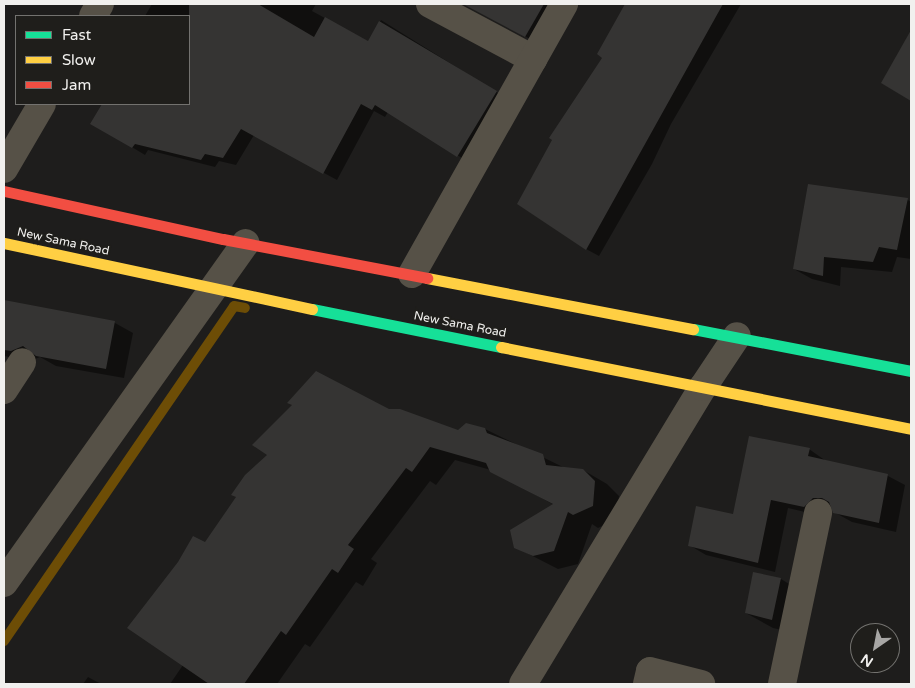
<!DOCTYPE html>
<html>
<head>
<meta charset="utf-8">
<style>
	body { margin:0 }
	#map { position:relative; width:915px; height:688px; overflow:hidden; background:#1e1d1c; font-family:"Varela Round",sans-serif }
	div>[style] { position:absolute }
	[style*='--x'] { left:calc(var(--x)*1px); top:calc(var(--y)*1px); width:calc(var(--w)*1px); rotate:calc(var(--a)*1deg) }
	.shadow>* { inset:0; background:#0007 }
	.stream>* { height:10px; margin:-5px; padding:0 5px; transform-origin:5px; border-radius:5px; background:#6d4d06 }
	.building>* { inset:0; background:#353433 }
	.street>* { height:28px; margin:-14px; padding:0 14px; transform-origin:14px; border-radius:14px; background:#565147 }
	.fast>* { height:11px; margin:-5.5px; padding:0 5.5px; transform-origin:5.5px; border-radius:5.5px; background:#16e098 }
	.slow>* { height:11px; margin:-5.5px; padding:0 5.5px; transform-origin:5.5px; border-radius:5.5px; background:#ffcf43 }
	.jam>* { height:11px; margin:-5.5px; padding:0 5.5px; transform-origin:5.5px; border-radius:5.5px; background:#f24e42 }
	span { translate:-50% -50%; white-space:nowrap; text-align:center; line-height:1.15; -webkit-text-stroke:4px #1f1e1b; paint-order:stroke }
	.street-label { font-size:12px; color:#f1f0ee }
	.frame { position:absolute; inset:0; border:5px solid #f1f0ee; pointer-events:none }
	.legend { position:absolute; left:15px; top:15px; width:175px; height:90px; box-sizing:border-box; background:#1f1e1b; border:1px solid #73726f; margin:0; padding:6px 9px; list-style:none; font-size:15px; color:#f1f0ee }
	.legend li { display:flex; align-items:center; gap:10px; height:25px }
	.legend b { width:25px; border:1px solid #73726f }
	.north { position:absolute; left:850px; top:623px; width:50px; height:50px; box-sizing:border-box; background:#1f1e1b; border:1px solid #73726f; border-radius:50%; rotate:213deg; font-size:14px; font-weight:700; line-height:20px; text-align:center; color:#f1f0ee }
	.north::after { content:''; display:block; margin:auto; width:18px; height:22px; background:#a7a6a4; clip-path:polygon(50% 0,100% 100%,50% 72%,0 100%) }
</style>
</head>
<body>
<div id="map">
	<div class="shadow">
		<div style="clip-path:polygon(152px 4px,316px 4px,312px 11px,369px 42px,381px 20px,509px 100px,470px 163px,388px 112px,385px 117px,374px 111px,337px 180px,254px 135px,236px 165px,219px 161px,215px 167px,148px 150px,145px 155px,92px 123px,104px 104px,189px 104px,189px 16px,145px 16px)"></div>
		<div style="clip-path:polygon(464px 4px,560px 4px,538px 43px)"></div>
		<div style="clip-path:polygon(628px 4px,741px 4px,671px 124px,652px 164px,599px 256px,586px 249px,604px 57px,599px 54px)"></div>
		<div style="clip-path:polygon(911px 32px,911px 100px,882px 83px)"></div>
		<div style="clip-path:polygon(908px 200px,911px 202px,911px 259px,897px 257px,892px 272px,841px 267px,840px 286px,812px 279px,794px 269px)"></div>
		<div style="clip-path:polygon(4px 301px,115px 323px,133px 333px,124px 378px,56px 366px,40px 357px,30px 361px,4px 356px)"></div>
		<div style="clip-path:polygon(389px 410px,458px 431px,485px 429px,565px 468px,583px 470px,607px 484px,619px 496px,616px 519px,598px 528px,592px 524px,578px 564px,558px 569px,515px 547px,554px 505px,491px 470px,455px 460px,436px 485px,430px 481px,371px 559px,377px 563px,363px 586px,356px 582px,310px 647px,305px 644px,277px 684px,170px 684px,183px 665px,205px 543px)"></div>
		<div style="clip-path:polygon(809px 449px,826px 461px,888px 476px,905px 485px,896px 532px,852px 522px,834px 512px,832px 507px,822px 516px,788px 508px,775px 572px,706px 555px,689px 545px,734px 516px)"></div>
		<div style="clip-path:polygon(781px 579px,807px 595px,799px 634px,773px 628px,746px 613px)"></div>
		<div style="clip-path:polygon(88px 677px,101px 684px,83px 684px)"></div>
	</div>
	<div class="stream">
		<div style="--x:4;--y:641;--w:406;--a:-55.5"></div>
		<div style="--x:234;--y:306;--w:11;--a:10"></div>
	</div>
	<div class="building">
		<div style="clip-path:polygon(189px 4px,258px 4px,314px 37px,325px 17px,368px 41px,379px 21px,497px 91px,457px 157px,375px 105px,372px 110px,361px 104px,323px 174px,241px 129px,223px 158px,205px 154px,201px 160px,135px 144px,132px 148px,90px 124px,102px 104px,189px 104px)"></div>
		<div style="clip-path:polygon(463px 4px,544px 4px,525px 37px)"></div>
		<div style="clip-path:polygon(625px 4px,723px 4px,586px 250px,517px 204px,552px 140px,549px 138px,602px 58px,597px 54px)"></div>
		<div style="clip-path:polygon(911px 30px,911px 101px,881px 83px)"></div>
		<div style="clip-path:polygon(808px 184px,908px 198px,897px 250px,879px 247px,873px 262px,824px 257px,823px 276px,793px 269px)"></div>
		<div style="clip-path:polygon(4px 300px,115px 321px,106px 369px,36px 356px,23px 346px,11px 351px,4px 350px)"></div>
		<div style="clip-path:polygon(316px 371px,389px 409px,400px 409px,458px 430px,466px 423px,485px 428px,487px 433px,543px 454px,546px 465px,583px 469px,595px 481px,593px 506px,573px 515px,568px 512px,554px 551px,533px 556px,514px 548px,510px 530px,553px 504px,490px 472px,486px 463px,430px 447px,412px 472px,406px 468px,348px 545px,354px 549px,338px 573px,332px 569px,286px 635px,281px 631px,244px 684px,209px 684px,127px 628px,178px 562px,193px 536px,205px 542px,236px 497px,231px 495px,245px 475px,267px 455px,252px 445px,292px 405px,287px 403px)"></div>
		<div style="clip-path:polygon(749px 436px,810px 448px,808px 456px,888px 474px,879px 523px,833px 513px,829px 502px,822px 498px,813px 498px,804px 507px,771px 500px,758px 563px,688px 546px,696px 506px,733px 514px)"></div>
		<div style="clip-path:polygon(753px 572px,781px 578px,772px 620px,745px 613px)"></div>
	</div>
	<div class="street">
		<div style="--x:430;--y:4;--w:117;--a:28.1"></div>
		<div style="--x:93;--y:16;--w:14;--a:-60"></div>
		<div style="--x:4;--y:169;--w:75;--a:-59.7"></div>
		<div style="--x:412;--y:274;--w:310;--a:-60.6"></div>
		<div style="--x:4;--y:390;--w:33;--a:-57"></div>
		<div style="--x:4;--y:583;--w:417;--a:-54.6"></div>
		<div style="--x:523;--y:684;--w:347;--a:-58.8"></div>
		<div style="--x:703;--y:387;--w:61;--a:-56.3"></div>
		<div style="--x:647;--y:684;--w:13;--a:-77"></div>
		<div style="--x:650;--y:671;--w:53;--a:14.3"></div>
		<div style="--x:782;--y:684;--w:175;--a:-78.1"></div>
	</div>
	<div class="fast">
		<div style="--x:312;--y:309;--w:193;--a:11.4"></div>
		<div style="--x:693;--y:329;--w:222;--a:10.9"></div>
	</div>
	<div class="slow">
		<div style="--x:4;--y:243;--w:315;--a:12.1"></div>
		<div style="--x:427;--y:278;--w:271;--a:10.9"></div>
		<div style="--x:501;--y:347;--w:418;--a:11.3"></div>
	</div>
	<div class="jam">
		<div style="--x:4;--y:191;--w:224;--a:12.4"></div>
		<div style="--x:223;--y:239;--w:208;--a:10.8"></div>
	</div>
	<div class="street-label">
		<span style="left:63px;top:242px;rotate:12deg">New Sama Road</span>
		<span style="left:460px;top:325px;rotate:11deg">New Sama Road</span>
	</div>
	<div class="frame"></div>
	<ul class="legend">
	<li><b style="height:6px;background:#16e098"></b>Fast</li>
	<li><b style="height:6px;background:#ffcf43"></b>Slow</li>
	<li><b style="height:6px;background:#f24e42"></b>Jam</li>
	</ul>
	<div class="north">N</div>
</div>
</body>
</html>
